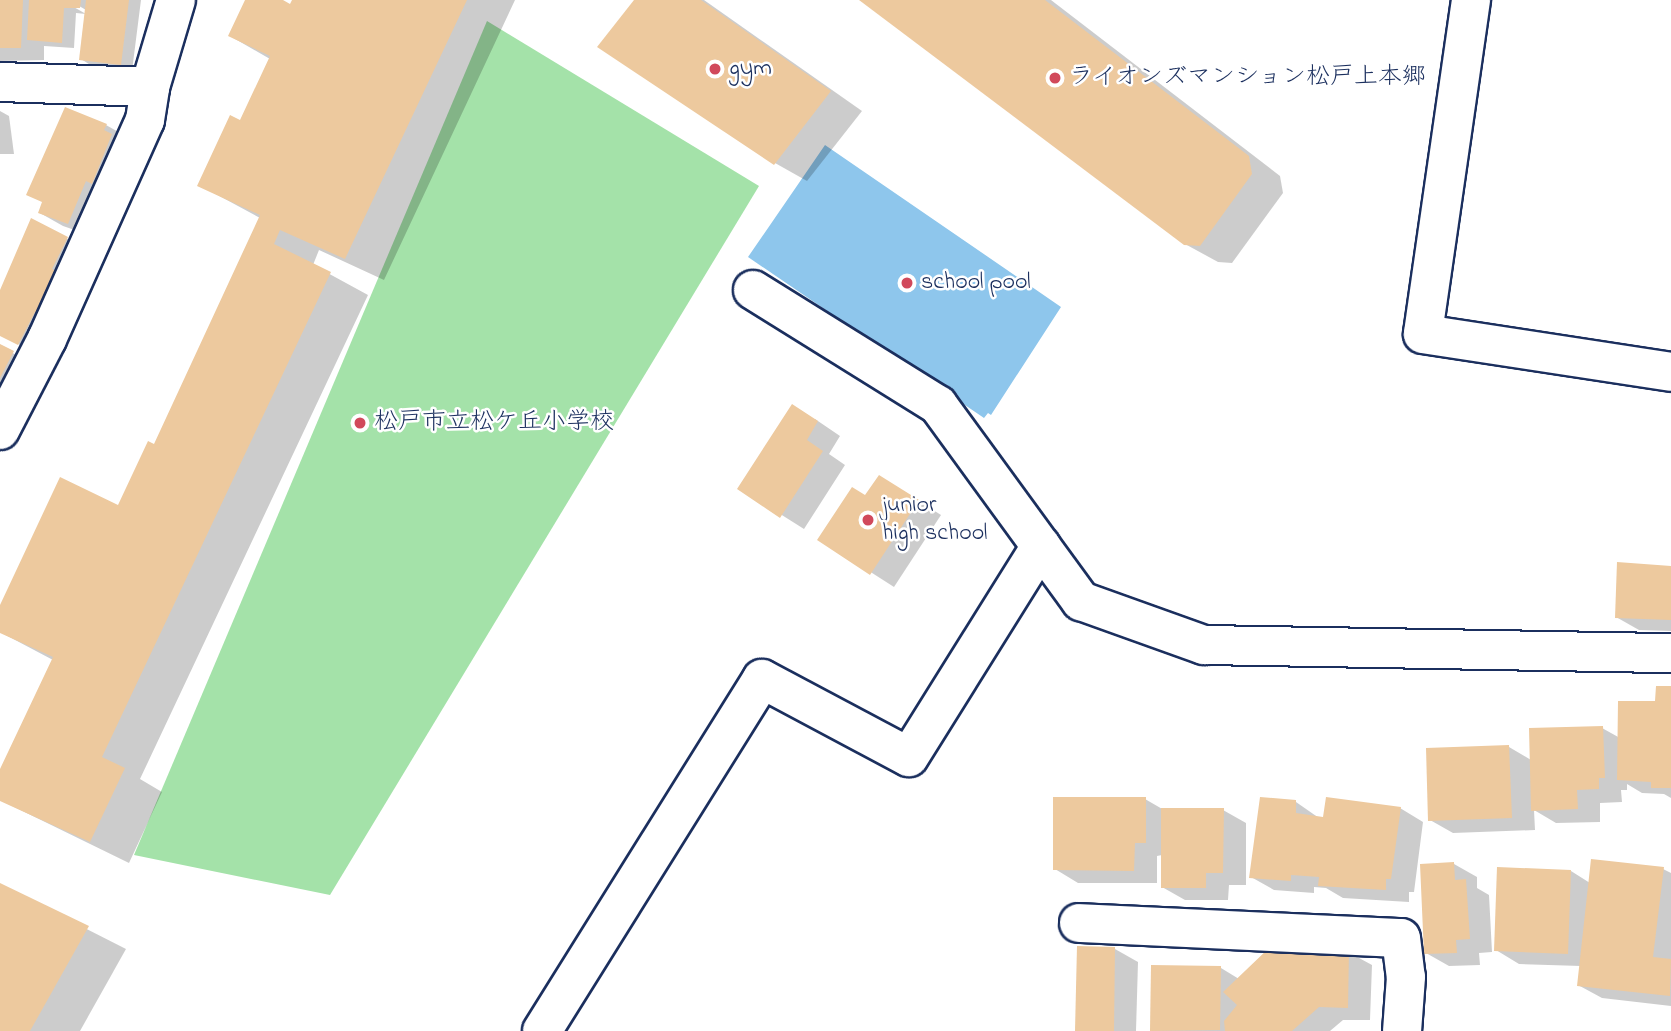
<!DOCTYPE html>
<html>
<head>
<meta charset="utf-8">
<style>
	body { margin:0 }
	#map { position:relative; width:1671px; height:1031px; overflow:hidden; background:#fff; font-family:"Indie Flower","Klee One",sans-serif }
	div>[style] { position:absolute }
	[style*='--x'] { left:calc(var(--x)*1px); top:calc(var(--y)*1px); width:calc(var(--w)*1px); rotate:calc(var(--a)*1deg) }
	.green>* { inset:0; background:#a4e2a9 }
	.water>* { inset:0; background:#8ec6ec }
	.shadow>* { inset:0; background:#0003 }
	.building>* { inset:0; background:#edc99e }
	.roads { filter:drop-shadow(2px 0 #1b2f5e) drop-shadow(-2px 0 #1b2f5e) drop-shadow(0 2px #1b2f5e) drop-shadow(0 -2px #1b2f5e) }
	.minor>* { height:38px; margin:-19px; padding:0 19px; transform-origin:19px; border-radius:19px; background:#fff }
	.dots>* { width:19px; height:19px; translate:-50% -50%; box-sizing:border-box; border:4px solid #fff; border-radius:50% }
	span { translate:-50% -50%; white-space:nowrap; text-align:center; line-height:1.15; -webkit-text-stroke:5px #fff; paint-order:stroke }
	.poi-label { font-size:24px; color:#1b2f5e }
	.left { translate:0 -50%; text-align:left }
</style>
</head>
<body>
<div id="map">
	<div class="green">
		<div style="clip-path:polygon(487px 21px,759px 186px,330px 895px,134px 855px)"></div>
	</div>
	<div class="water">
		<div style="clip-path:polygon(825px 145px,1061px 307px,991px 415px,988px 413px,984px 418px,748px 257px)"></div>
	</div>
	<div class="shadow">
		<div style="clip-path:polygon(evenodd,0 0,141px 0,132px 71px,92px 66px,81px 59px,86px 14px,76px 13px,74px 48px,44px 46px,44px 60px,0 61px,0 0,74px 3px,86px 10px,86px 14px,72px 6px,74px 3px)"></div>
		<div style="clip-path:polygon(247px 0,279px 0,291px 6px,294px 0,515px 0,384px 280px,319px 250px,313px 265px,368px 295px,140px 779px,162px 792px,129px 863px,0 800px,0 773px,53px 660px,0 632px,0 609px,119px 507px,155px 446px,260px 218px,199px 185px,241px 122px,270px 59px,230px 36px)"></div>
		<div style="clip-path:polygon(637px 0,704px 0,862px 111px,807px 181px,775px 163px)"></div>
		<div style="clip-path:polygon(862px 0,1051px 0,1280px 176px,1283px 193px,1232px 263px,1218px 262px,1185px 244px)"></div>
		<div style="clip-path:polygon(0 111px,9px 116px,14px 154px,0 154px)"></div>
		<div style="clip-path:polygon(106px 125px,129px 138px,92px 236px,63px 226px,40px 213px)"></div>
		<div style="clip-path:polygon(32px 220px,90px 251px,42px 356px,0 335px,0 295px)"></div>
		<div style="clip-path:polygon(0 346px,36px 366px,0 423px)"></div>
		<div style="clip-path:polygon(815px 419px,840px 436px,829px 454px,845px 465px,804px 529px,739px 488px)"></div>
		<div style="clip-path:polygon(902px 490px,941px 515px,894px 587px,819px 539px,866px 497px)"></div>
		<div style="clip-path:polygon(1671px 567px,1671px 631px,1639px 630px,1616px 617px)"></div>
		<div style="clip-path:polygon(1671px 688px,1671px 798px,1664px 794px,1642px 793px,1627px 784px,1627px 790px,1621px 790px,1622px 802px,1600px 803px,1600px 822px,1556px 823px,1534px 810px,1535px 830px,1453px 833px,1430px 820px,1509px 747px,1531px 760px,1602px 728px,1620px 738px)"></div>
		<div style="clip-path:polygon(1145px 799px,1164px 810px,1223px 810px,1246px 823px,1246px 885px,1229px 885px,1228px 900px,1185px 900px,1162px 887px,1162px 855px,1157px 856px,1157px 883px,1078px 883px,1055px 869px)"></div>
		<div style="clip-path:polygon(1296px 802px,1319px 818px,1400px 808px,1423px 822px,1414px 892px,1409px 892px,1409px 902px,1343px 898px,1326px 888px,1314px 887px,1314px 893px,1274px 890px,1251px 877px)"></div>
		<div style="clip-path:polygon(1454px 864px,1477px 877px,1477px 888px,1489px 895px,1492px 952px,1479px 953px,1480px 965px,1449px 966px,1426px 953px)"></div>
		<div style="clip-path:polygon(1663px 869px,1671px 873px,1671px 1006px,1602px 998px,1578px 985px,1581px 966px,1519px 964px,1496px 950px,1571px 871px,1590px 883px)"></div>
		<div style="clip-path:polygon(0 885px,126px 949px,80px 1031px,0 1031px)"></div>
		<div style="clip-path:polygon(1115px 949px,1138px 962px,1136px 1031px,1077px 1031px)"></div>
		<div style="clip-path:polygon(1348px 952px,1372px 965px,1370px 1020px,1343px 1020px,1330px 1031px,1152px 1031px,1153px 967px,1221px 968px,1239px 979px)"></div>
	</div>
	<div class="building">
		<div style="clip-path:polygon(0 0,23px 0,21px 48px,0 48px)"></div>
		<div style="clip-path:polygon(29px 0,81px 0,80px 8px,64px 8px,62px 43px,27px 40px)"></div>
		<div style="clip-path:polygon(86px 0,129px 0,121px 65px,79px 60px)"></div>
		<div style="clip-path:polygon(245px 0,283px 0,290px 4px,292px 0,467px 0,345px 259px,280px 230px,274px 244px,331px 272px,102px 757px,125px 768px,90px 842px,0 801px,0 769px,53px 657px,0 633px,0 605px,60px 477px,118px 505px,148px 441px,154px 444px,260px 215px,197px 186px,230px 115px,240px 120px,270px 56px,228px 36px)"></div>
		<div style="clip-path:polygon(634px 0,701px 0,831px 91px,774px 165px,597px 47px)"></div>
		<div style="clip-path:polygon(859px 0,1045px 0,1249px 156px,1252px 174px,1200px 246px,1184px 245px)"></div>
		<div style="clip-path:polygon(65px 107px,107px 124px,104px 130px,112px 134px,92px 184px,86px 181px,68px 224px,38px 213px,42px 202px,26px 195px)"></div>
		<div style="clip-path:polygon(31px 218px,68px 237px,52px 269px,61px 274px,43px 315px,35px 312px,18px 345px,0 336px,0 290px)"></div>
		<div style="clip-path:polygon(0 344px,14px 351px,0 378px)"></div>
		<div style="clip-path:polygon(792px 404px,818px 421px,807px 440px,823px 451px,780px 518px,737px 489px)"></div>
		<div style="clip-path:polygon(879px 475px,919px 500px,870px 575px,817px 540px,852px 487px,865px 495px)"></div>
		<div style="clip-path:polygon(1617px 562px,1671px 566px,1671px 620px,1615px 618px)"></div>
		<div style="clip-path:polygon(1656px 686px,1671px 686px,1671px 788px,1651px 788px,1651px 782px,1617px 780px,1618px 701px,1655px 701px)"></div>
		<div style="clip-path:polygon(1603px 726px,1605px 778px,1599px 778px,1599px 789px,1577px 790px,1578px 809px,1531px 811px,1529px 728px)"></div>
		<div style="clip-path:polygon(1509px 745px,1512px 818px,1428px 821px,1426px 748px)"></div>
		<div style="clip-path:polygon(1053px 797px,1146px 797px,1146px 843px,1135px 843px,1134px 871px,1053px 870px)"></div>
		<div style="clip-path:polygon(1260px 797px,1296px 800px,1296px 813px,1323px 817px,1326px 797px,1401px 807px,1391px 879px,1386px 879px,1386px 890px,1318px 886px,1319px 877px,1291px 875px,1291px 881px,1249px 878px)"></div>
		<div style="clip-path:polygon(1161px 808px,1224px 808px,1223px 873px,1206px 873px,1206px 888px,1161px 888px)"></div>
		<div style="clip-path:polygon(1591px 859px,1664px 867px,1653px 957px,1671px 959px,1670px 996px,1577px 986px)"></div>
		<div style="clip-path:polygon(1454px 862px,1455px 880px,1466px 879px,1470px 939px,1456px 940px,1457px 953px,1424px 954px,1420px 864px)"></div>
		<div style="clip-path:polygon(1497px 867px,1571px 870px,1568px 954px,1494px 951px)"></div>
		<div style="clip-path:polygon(0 883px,89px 926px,30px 1031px,0 1031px)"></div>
		<div style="clip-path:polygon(1077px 946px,1115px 947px,1114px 1031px,1075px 1031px)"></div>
		<div style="clip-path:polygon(1269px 948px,1349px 950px,1348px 1008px,1319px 1007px,1292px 1031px,1225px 1031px,1224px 1021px,1237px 1005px,1223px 992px)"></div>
		<div style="clip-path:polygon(1151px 965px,1221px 966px,1220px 1030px,1150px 1031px)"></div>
	</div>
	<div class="roads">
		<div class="minor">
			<div style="--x:1471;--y:0;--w:337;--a:98.2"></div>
			<div style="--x:1423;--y:334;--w:251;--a:8.7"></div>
			<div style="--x:0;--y:82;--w:150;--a:1.9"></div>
			<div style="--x:753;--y:290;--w:218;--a:31.9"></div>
			<div style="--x:938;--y:405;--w:243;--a:53.9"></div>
			<div style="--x:1081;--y:601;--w:131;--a:19.7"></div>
			<div style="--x:1204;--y:645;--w:467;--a:1"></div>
			<div style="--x:0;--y:430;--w:102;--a:-62.7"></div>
			<div style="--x:47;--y:339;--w:240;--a:-65.9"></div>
			<div style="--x:145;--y:120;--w:33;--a:-81"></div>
			<div style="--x:150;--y:87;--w:91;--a:-73.4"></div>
			<div style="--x:1079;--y:923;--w:322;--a:2.7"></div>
			<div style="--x:1401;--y:938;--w:39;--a:83"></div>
			<div style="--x:1406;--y:977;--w:54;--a:94.2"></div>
			<div style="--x:542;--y:1031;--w:415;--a:-58"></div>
			<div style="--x:762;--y:679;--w:166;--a:28"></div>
			<div style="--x:909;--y:757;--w:249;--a:-58"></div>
		</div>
	</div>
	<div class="dots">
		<div style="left:715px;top:69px;background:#d1495b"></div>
		<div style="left:1055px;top:78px;background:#d1495b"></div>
		<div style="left:907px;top:283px;background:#d1495b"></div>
		<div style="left:360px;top:423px;background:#d1495b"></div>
		<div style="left:868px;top:520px;background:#d1495b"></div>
	</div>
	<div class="poi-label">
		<span class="left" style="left:729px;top:69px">gym</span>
		<span class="left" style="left:1069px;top:78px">ライオンズマンション松戸上本郷</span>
		<span class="left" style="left:921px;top:283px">school pool</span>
		<span class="left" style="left:374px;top:423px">松戸市立松ケ丘小学校</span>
		<span class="left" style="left:882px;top:520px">junior<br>high school</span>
	</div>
</div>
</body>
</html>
